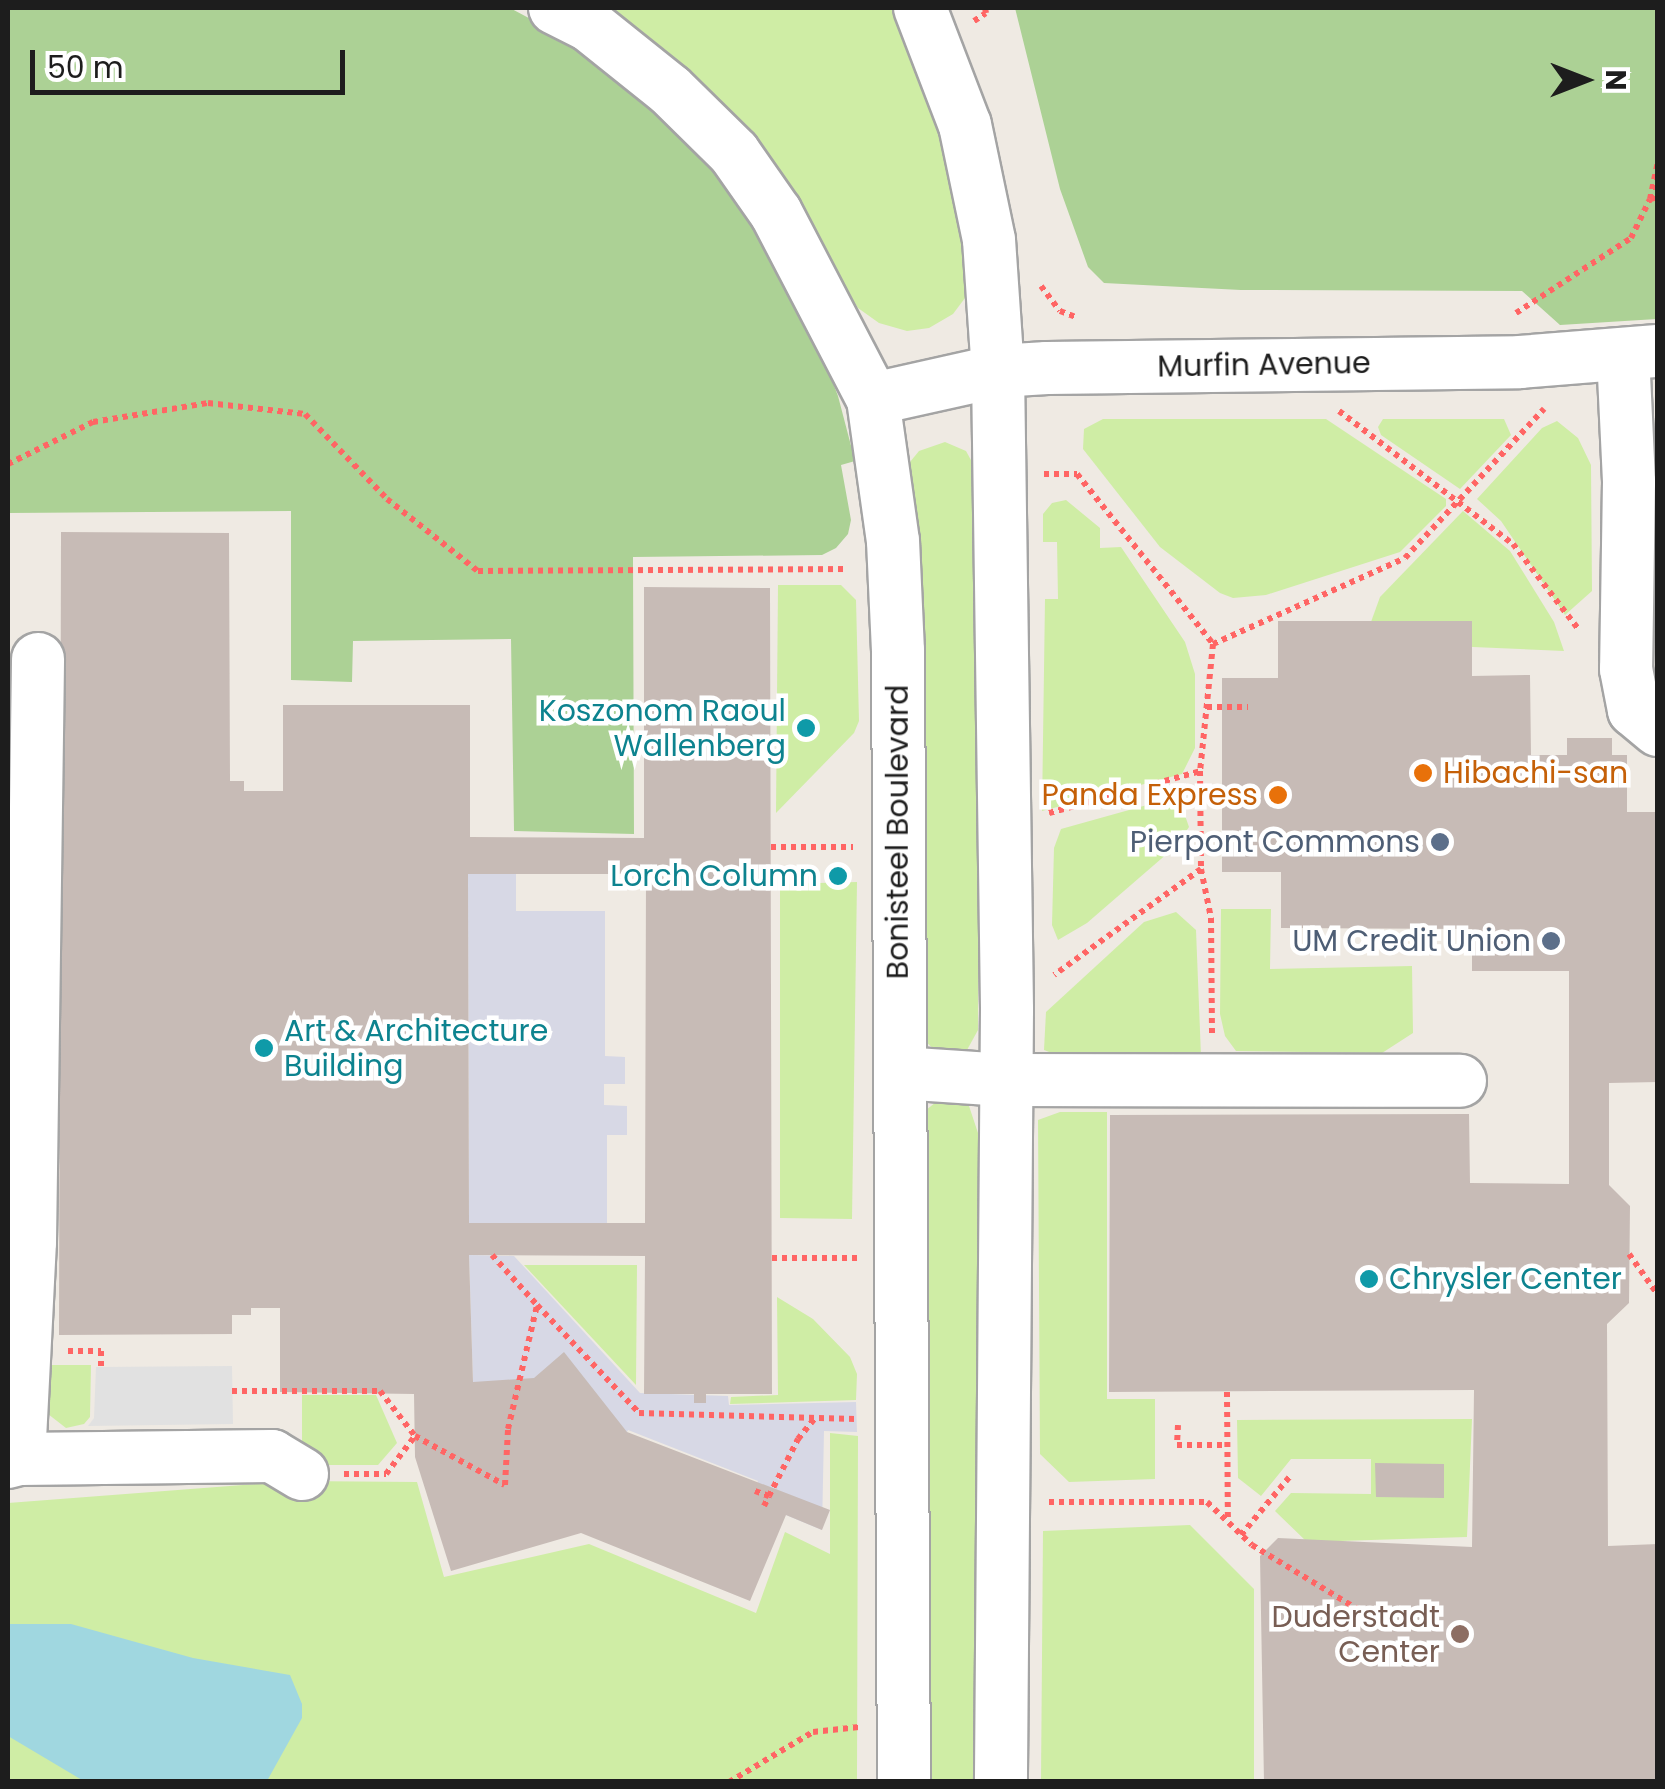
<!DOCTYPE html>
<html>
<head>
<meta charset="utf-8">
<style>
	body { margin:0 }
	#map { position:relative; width:1665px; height:1789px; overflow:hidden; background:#efeae3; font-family:Poppins,sans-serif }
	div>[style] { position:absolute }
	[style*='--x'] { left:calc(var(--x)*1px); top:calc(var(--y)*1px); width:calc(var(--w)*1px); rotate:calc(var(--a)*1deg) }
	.grass>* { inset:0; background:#cfeda5 }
	.forest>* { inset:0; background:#acd195 }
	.parking>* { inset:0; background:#e1e1e1 }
	.plaza>* { inset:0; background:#d7d8e5 }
	.water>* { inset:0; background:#a0d7e0 }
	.building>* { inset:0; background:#c7bbb6 }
	.path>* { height:6px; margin-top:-3px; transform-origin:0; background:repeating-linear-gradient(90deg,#ff6564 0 5px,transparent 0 10px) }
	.roads { filter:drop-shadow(2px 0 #a4a4a4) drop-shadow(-2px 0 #a4a4a4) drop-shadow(0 2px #a4a4a4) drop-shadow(0 -2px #a4a4a4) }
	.minor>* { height:52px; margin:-26px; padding:0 26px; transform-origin:26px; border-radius:26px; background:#fff }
	.dots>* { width:28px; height:28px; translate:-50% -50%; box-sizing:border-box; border:5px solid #fff; border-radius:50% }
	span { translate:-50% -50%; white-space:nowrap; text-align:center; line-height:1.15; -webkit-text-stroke:9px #fff; paint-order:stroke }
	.street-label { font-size:30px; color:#1d1d1d }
	.culture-label { font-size:30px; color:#0d838f }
	.right { translate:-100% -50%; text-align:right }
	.left { translate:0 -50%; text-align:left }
	.food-label { font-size:30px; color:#c56008 }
	.service-label { font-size:30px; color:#4e5e75 }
	.education-label { font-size:30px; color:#785e54 }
	.frame { position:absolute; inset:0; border:10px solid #1d1d1d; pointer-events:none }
	.north { position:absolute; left:1535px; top:30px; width:100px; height:100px; -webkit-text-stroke:8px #fff; paint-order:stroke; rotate:90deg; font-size:28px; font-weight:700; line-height:40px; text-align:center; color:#1d1d1d }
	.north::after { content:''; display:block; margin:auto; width:35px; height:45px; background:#1d1d1d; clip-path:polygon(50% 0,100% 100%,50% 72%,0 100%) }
	.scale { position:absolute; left:30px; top:50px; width:315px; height:45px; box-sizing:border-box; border:5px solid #1d1d1d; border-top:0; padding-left:12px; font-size:30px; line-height:35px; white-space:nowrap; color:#1d1d1d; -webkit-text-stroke:8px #fff; paint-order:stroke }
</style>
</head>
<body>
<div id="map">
	<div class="grass">
		<div style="clip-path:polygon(603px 8px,898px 8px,960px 180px,968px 294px,953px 314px,929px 328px,907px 331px,879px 323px,858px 308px,841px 282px)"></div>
		<div style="clip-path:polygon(1103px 419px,1326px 419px,1446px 499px,1446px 506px,1400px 552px,1266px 595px,1233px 598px,1220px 593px,1160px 547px,1083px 449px,1084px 429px)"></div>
		<div style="clip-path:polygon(1383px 419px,1504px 419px,1511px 435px,1460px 489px,1381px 435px,1378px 427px)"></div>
		<div style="clip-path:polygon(1557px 421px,1578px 438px,1591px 465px,1592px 591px,1565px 615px,1501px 521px,1477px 499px,1542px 428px)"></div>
		<div style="clip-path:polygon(945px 442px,966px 451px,972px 462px,979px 644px,978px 1030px,967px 1050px,953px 1054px,937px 1052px,925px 1041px,908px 477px,910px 462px,919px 451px)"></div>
		<div style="clip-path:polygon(1066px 500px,1100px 528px,1100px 548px,1121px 547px,1185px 642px,1195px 674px,1195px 748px,1182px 774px,1042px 811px,1045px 599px,1058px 599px,1057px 542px,1043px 542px,1043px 514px,1052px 503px)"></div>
		<div style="clip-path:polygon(1463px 511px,1510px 551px,1554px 622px,1564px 651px,1473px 647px,1367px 633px,1380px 597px)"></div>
		<div style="clip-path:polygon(778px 585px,841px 585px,856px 600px,859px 721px,854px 733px,776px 813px)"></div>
		<div style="clip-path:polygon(1172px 798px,1181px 804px,1189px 827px,1176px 846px,1087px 923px,1058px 940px,1052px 925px,1054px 848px,1061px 829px)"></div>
		<div style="clip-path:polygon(857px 882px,852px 1219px,780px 1218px,780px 884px)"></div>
		<div style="clip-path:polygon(1221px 909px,1271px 909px,1270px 969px,1412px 966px,1413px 1033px,1382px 1053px,1236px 1051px,1225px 1036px,1220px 1014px)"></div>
		<div style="clip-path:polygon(1176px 912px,1196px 930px,1201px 1056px,1057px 1055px,1044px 1050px,1046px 1012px,1144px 922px)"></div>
		<div style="clip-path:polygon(940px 1099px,968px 1103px,978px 1133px,979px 1781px,922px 1781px,926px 1110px)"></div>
		<div style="clip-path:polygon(1060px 1112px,1107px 1112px,1107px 1399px,1155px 1399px,1155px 1479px,1069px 1482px,1040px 1454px,1038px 1120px)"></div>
		<div style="clip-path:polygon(524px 1265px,637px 1265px,636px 1385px)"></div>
		<div style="clip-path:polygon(777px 1297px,813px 1319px,850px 1357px,857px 1374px,856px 1400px,730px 1404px,731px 1397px,778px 1395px)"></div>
		<div style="clip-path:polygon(43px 1365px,91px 1365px,90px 1417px,84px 1424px,66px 1428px,48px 1414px,43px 1400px)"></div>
		<div style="clip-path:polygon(302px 1395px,376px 1395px,397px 1443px,378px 1465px,302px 1465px)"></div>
		<div style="clip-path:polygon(1472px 1419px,1467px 1537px,1307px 1542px,1275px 1511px,1291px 1493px,1371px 1494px,1371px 1459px,1291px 1459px,1261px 1496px,1238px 1478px,1237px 1420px)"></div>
		<div style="clip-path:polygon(830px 1433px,858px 1436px,857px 1781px,8px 1781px,8px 1503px,297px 1481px,417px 1482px,444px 1577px,589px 1544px,756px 1613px,785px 1532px,830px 1554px)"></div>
		<div style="clip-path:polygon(1190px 1525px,1254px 1589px,1254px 1781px,1041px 1781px,1043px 1531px)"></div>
	</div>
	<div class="forest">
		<div style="clip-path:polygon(8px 8px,510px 8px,570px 40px,626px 80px,732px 187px,812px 328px,838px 396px,855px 461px,841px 465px,851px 520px,848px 534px,836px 548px,822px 555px,633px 557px,634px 834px,514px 831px,511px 639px,353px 641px,352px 682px,291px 680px,291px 511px,8px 513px)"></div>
		<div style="clip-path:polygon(1015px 8px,1657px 8px,1657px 319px,1560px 325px,1522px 291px,1241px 290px,1104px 283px,1088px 267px,1060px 189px)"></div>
	</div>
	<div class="parking">
		<div style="clip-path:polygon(232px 1366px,233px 1424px,88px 1426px,94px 1418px,96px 1367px)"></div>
	</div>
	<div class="plaza">
		<div style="clip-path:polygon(468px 874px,516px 874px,516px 911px,605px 911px,605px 1056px,625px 1057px,625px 1084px,604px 1084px,604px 1105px,627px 1106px,627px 1135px,607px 1135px,607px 1223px,469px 1223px)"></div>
		<div style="clip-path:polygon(469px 1255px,514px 1256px,640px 1393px,728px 1396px,729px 1405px,856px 1402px,857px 1432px,824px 1431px,822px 1530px,750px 1500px,758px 1481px,628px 1430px,585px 1527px,473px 1382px)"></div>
	</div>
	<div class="water">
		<div style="clip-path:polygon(8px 1624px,71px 1624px,193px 1658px,290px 1675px,302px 1704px,302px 1718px,267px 1781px,82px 1780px,8px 1736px)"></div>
	</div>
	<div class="building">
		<div style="clip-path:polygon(evenodd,61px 532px,229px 533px,230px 781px,244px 781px,244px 791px,283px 791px,283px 705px,470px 705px,470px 837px,644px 838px,644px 587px,770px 588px,772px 1394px,706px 1394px,706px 1403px,694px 1403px,694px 1394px,644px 1394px,645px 1256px,469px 1255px,473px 1382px,534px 1378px,564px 1352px,627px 1432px,830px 1510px,822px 1530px,786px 1515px,750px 1601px,581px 1533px,451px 1571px,415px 1457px,414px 1394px,280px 1392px,280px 1308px,251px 1308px,251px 1315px,232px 1315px,232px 1334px,59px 1335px,61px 532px,468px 874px,646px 874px,645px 1223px,469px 1223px,468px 874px)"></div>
		<div style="clip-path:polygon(1278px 621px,1472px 621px,1472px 676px,1530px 675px,1531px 755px,1567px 755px,1567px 738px,1612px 738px,1612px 755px,1627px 755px,1627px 812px,1658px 812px,1658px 1082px,1609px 1083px,1609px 1185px,1630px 1206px,1629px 1303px,1607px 1324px,1608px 1546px,1658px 1544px,1658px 1782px,1264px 1782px,1260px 1556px,1278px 1538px,1472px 1547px,1474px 1390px,1109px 1392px,1110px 1115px,1469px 1114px,1470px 1183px,1569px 1184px,1569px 971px,1472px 971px,1472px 929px,1281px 928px,1281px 872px,1222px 872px,1222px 678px,1278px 678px)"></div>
		<div style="clip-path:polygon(1375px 1463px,1444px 1464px,1444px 1498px,1376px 1497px)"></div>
	</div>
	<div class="path">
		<div style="--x:974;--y:21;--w:14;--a:-34"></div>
		<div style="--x:986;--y:13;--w:5;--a:-101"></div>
		<div style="--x:1650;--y:199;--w:38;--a:-78"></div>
		<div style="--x:1041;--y:286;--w:31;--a:53"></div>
		<div style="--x:1060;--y:311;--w:19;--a:21"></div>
		<div style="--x:1516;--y:313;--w:137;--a:-33.1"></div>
		<div style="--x:1631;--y:238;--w:43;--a:-64"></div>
		<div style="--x:1650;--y:199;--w:8;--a:-14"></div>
		<div style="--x:1339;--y:411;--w:219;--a:37.4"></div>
		<div style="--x:1513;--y:544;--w:108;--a:52.5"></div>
		<div style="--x:8;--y:464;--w:95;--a:-26.3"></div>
		<div style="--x:93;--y:422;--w:117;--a:-9.4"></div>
		<div style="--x:208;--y:403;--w:98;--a:6.5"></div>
		<div style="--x:305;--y:414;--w:118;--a:46"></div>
		<div style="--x:387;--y:499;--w:116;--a:38.4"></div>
		<div style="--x:478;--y:571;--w:370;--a:-0.3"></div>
		<div style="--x:1044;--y:474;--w:33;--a:0"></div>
		<div style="--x:1077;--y:474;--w:218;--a:51.3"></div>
		<div style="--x:1213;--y:644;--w:128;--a:95.8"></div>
		<div style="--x:1200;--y:771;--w:98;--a:89.4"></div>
		<div style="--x:1201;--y:869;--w:181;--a:144.2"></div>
		<div style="--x:1213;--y:644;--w:210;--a:-24.1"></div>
		<div style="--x:1405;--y:558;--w:204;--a:-47"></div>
		<div style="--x:1207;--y:707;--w:41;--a:0"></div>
		<div style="--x:1049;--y:813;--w:157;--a:-15.5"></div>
		<div style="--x:771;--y:847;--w:82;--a:0"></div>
		<div style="--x:1201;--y:869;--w:50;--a:78.5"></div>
		<div style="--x:1211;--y:918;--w:118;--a:89.5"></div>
		<div style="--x:1629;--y:1254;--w:50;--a:54.7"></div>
		<div style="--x:492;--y:1255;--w:67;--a:48"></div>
		<div style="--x:772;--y:1258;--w:85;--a:0"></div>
		<div style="--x:68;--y:1351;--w:33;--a:0"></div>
		<div style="--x:101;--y:1351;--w:16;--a:90"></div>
		<div style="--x:232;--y:1391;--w:148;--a:0"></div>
		<div style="--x:380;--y:1391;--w:57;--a:52.1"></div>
		<div style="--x:415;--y:1436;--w:102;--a:28.6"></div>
		<div style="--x:505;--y:1485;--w:56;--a:-86.9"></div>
		<div style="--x:508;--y:1429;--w:127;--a:-76.8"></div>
		<div style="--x:537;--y:1305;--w:149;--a:46.6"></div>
		<div style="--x:639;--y:1413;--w:217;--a:1.6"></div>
		<div style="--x:1227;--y:1392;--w:129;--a:89.6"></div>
		<div style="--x:1178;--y:1425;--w:20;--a:93"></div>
		<div style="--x:1177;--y:1445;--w:50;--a:0"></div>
		<div style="--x:344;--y:1474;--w:42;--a:0"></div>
		<div style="--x:386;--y:1474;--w:48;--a:-52.7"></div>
		<div style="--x:755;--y:1491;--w:15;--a:20"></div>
		<div style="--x:769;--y:1496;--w:64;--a:-63"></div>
		<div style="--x:798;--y:1439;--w:26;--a:-51"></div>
		<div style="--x:1049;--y:1502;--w:158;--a:0"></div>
		<div style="--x:1207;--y:1502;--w:62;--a:43.7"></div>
		<div style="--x:1252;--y:1545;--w:129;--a:31.3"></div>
		<div style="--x:764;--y:1506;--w:11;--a:-63"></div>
		<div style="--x:1241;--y:1535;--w:78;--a:-50.2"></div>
		<div style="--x:729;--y:1782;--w:98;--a:-30.8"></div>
		<div style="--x:813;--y:1732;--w:46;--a:-6.2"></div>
	</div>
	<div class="roads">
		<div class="minor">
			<div style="--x:555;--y:8;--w:39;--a:27"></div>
			<div style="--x:590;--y:26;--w:102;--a:38.7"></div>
			<div style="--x:670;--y:90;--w:90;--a:44.5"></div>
			<div style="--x:734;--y:153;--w:73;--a:55"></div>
			<div style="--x:776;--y:213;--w:210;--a:62.5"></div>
			<div style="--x:873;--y:399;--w:143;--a:82"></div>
			<div style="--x:893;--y:541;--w:110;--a:87.4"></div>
			<div style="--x:898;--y:651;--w:1131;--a:89.7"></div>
			<div style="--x:920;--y:8;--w:125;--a:69"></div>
			<div style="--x:965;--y:125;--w:117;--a:78.2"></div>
			<div style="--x:989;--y:240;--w:131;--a:86.1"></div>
			<div style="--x:998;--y:371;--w:639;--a:89.19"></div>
			<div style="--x:1007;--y:1010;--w:772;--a:90.45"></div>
			<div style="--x:1623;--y:354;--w:128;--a:87.3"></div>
			<div style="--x:1629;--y:482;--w:187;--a:90.9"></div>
			<div style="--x:1626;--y:669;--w:42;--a:79"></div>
			<div style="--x:1634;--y:710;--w:31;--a:40"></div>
			<div style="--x:873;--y:399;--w:128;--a:-12.6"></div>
			<div style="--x:998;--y:371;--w:49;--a:-3.5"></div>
			<div style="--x:1047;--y:368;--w:473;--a:-0.7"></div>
			<div style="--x:1520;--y:362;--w:138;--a:-4.6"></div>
			<div style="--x:900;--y:1073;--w:105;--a:3.8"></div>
			<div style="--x:1005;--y:1080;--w:455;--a:0.1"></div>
			<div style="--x:19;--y:1459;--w:253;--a:-0.7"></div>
			<div style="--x:272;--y:1456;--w:35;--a:31"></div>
			<div style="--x:8;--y:1462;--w:11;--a:-15"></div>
			<div style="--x:19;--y:1459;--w:217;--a:-87.1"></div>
			<div style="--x:30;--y:1242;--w:583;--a:-89.21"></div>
		</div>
	</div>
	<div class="dots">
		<div style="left:806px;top:728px;background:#0f9aa8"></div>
		<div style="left:1423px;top:773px;background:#e8710a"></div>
		<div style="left:1278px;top:795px;background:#e8710a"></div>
		<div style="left:1440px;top:842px;background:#5c6f8a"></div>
		<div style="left:838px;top:876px;background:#0f9aa8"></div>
		<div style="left:1551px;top:941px;background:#5c6f8a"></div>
		<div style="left:264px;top:1048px;background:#0f9aa8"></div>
		<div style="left:1369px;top:1279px;background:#0f9aa8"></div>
		<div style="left:1460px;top:1634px;background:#8d6e63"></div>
	</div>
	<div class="street-label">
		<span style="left:1264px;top:365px;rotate:-1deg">Murfin Avenue</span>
		<span style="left:898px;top:832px;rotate:-90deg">Bonisteel Boulevard</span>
	</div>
	<div class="culture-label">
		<span class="right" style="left:786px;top:728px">Koszonom Raoul<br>Wallenberg</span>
		<span class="right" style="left:818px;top:876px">Lorch Column</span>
		<span class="left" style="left:284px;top:1048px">Art &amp; Architecture<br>Building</span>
		<span class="left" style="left:1389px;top:1279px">Chrysler Center</span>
	</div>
	<div class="food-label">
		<span class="left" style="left:1443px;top:773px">Hibachi-san</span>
		<span class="right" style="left:1258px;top:795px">Panda Express</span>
	</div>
	<div class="service-label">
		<span class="right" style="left:1420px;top:842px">Pierpont Commons</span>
		<span class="right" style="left:1531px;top:941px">UM Credit Union</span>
	</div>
	<div class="education-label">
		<span class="right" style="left:1440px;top:1634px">Duderstadt<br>Center</span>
	</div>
	<div class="frame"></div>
	<div class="north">N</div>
	<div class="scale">50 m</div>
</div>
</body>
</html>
